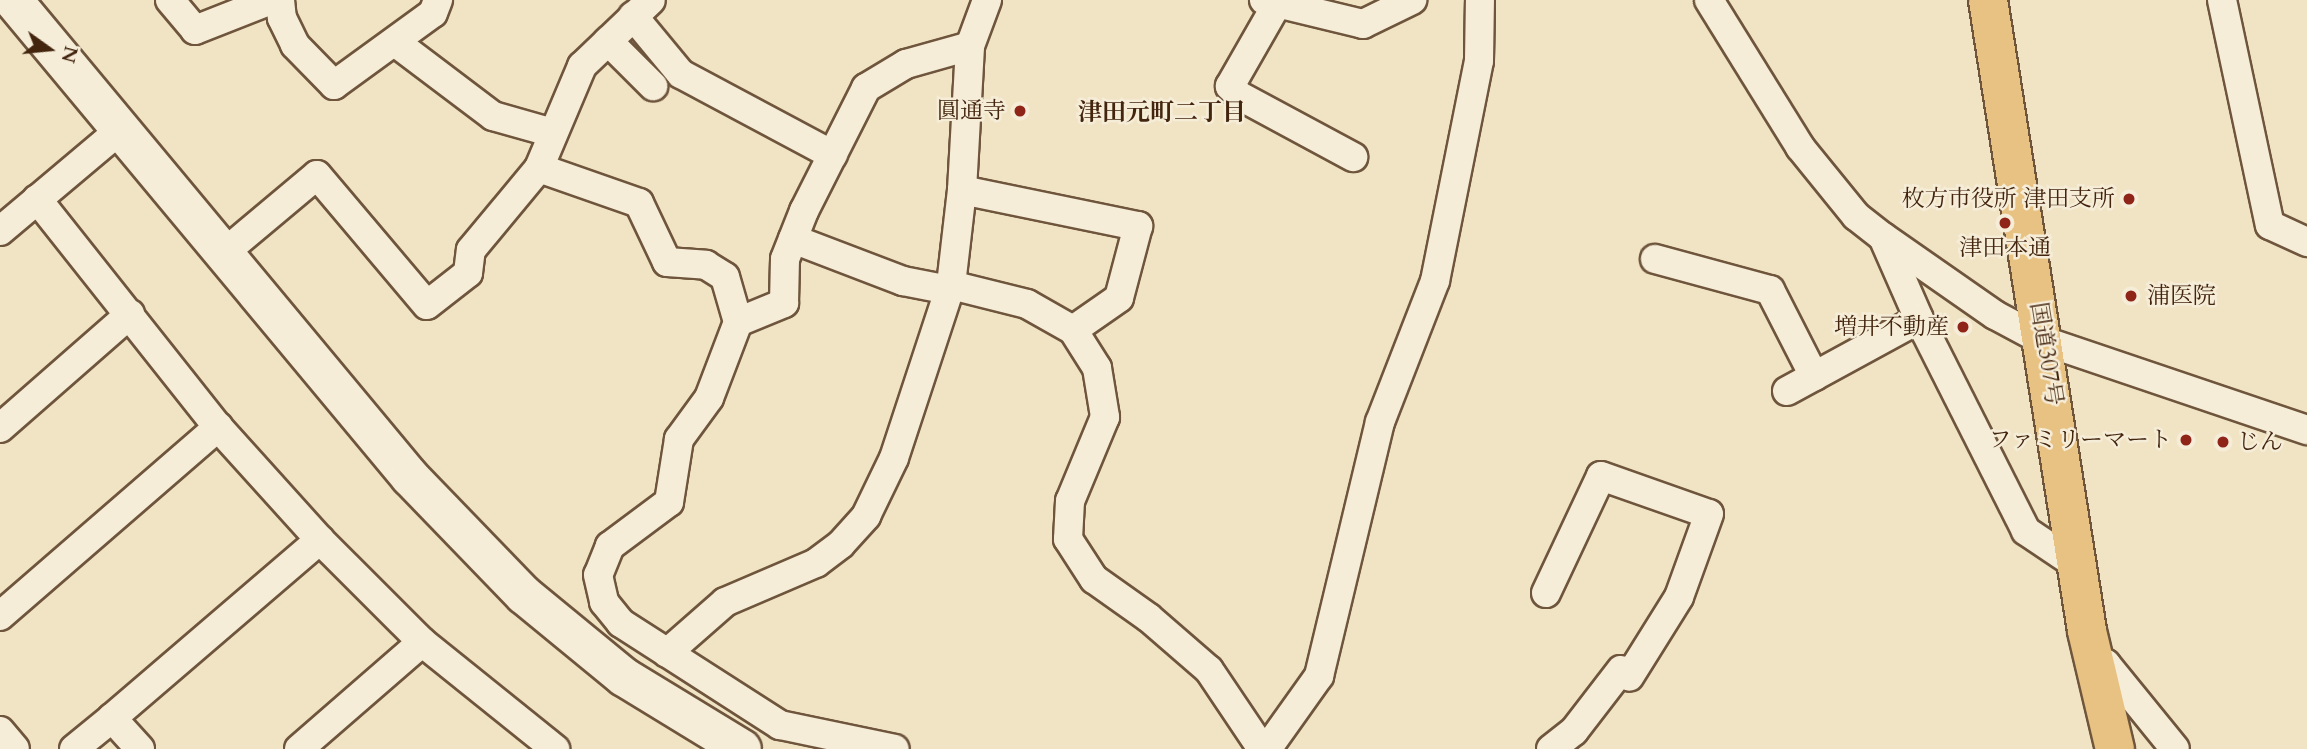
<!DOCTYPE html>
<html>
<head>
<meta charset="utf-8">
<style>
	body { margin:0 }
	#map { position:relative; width:2307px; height:749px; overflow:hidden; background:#f1e4c5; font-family:Cardo,"Noto Serif JP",serif }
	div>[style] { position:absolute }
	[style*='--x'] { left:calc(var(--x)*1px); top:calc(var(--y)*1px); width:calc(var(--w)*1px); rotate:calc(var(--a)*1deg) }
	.roads { filter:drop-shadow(2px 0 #6e553c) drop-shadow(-2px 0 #6e553c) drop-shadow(0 2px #6e553c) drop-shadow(0 -2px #6e553c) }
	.street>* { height:28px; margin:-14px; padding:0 14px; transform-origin:14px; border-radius:14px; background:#f6edd9 }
	.secondary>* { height:38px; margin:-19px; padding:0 19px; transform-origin:19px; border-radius:19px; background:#f6edd9 }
	.highway>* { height:38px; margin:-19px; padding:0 19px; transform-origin:19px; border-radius:19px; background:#e8c282 }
	.dots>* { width:19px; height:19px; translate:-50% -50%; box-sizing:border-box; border:4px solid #f6edd9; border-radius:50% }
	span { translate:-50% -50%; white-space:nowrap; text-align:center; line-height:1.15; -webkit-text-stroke:5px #f6edd9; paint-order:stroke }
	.poi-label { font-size:23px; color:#43250e }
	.right { translate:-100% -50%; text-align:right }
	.left { translate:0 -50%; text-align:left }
	.street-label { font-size:23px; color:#43250e }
	.neighbourhood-label { font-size:24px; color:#43250e; font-weight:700 }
	.north { position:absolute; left:14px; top:14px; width:70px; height:70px; -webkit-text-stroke:5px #f6edd9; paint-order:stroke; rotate:105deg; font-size:19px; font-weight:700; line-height:28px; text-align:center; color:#43250e }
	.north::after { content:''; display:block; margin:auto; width:24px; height:32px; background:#43250e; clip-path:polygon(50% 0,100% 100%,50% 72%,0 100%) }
</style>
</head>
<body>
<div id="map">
	<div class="roads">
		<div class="street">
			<div style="--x:170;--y:0;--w:39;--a:50"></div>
			<div style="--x:195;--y:30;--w:82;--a:-21.5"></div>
			<div style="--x:280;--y:0;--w:18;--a:84"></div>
			<div style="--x:282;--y:18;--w:30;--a:64"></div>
			<div style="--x:295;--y:45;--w:56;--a:45.7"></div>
			<div style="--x:334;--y:85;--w:122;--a:-36"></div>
			<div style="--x:433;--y:13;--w:14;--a:-69"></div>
			<div style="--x:1264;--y:0;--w:102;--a:13.6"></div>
			<div style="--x:1363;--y:24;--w:55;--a:-26.1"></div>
			<div style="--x:1709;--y:0;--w:173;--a:58.2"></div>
			<div style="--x:1800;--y:147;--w:89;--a:50.9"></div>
			<div style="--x:1856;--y:216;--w:34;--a:38"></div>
			<div style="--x:1883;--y:237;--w:136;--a:34.9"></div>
			<div style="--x:1995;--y:315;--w:55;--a:28"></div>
			<div style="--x:2044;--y:341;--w:278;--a:18.7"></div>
			<div style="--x:2222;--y:0;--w:230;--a:78"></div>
			<div style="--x:2270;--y:225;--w:41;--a:24.7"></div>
			<div style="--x:1277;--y:4;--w:95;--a:119.8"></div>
			<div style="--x:1230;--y:86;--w:12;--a:48"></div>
			<div style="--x:1238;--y:95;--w:131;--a:28.3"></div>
			<div style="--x:633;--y:16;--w:75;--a:50.4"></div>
			<div style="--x:681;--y:74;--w:172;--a:28.1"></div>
			<div style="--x:608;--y:41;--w:64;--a:45"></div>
			<div style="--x:395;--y:42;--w:123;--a:37.1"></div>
			<div style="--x:493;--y:116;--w:62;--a:15.8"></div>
			<div style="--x:539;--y:168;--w:106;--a:19.3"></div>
			<div style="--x:639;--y:203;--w:65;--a:64.6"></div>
			<div style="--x:667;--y:262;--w:39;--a:4"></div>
			<div style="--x:706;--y:265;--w:22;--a:32"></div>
			<div style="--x:725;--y:277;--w:47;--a:73.9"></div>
			<div style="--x:738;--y:322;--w:81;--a:110.9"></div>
			<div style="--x:709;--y:398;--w:51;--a:126.2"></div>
			<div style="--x:679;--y:439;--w:64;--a:99"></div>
			<div style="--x:669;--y:502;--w:74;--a:143.3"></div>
			<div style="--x:610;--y:546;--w:31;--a:112"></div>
			<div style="--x:598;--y:575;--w:28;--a:77"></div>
			<div style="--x:604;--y:602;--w:27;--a:51"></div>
			<div style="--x:621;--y:623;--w:189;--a:32.7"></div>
			<div style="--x:780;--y:725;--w:117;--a:11.8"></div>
			<div style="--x:962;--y:190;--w:180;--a:11.6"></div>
			<div style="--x:1138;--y:226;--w:74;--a:104.8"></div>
			<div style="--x:1119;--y:298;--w:56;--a:145.2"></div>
			<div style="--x:37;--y:199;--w:291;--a:51.6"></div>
			<div style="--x:218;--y:427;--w:152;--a:47.9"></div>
			<div style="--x:320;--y:540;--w:144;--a:45"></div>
			<div style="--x:422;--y:642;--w:171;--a:38.8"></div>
			<div style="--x:0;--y:231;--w:158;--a:-40.1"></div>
			<div style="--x:1883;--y:237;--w:90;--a:66.3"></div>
			<div style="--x:1919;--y:319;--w:237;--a:63.2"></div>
			<div style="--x:2026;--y:531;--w:63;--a:33.9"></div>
			<div style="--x:793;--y:239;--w:118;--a:20.9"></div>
			<div style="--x:903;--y:281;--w:47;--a:11.1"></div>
			<div style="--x:224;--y:253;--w:121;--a:-40"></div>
			<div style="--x:317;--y:175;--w:170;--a:49.8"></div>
			<div style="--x:427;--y:305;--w:52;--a:-38"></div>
			<div style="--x:468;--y:273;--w:23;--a:-83"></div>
			<div style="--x:471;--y:250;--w:107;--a:-50.3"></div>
			<div style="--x:539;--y:168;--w:111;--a:-67.1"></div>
			<div style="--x:582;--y:66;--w:95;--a:-43.7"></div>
			<div style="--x:1655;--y:259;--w:119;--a:15.1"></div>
			<div style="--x:1770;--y:290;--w:97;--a:62.9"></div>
			<div style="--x:951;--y:285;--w:78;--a:14"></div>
			<div style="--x:1027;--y:304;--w:53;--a:29.5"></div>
			<div style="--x:1073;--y:330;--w:45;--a:57.7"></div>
			<div style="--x:1097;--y:368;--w:50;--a:80.7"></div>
			<div style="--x:1105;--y:417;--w:91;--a:112.6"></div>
			<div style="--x:1070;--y:501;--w:38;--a:93"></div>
			<div style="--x:1068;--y:539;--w:48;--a:57"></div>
			<div style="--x:1094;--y:579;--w:67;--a:35.3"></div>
			<div style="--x:1149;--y:618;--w:79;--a:40.9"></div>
			<div style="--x:1209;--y:670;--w:95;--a:56.1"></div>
			<div style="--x:738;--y:322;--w:50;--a:-22.4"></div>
			<div style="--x:784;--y:303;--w:44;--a:-88.7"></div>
			<div style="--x:785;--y:259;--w:52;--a:-68.4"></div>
			<div style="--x:804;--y:211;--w:138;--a:-63.2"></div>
			<div style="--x:866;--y:88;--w:47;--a:-31"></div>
			<div style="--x:906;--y:64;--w:66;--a:-15.7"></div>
			<div style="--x:1787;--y:391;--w:150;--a:-28.6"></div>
			<div style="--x:0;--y:428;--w:173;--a:-41.2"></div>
			<div style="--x:1546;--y:593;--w:129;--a:-64.8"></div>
			<div style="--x:1601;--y:476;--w:114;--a:19.4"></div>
			<div style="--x:1709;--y:514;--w:88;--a:109.9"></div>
			<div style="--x:1679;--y:597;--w:94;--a:122"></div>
			<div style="--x:0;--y:616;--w:289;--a:-40.9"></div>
			<div style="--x:667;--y:653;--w:77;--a:-41.3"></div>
			<div style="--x:725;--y:602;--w:99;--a:-23.2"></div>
			<div style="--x:816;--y:563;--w:31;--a:-37"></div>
			<div style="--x:841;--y:544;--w:38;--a:-48"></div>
			<div style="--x:866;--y:516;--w:64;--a:-64.2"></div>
			<div style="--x:894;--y:458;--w:182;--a:-71.8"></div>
			<div style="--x:951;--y:285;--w:96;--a:-83.4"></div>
			<div style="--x:962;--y:190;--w:144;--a:-86.8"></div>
			<div style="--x:970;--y:46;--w:49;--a:-69.7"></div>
			<div style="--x:2093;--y:655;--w:16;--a:35"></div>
			<div style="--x:2106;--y:664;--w:109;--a:50.9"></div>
			<div style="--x:0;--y:731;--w:23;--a:50"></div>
			<div style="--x:74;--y:749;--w:49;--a:-39.2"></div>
			<div style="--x:140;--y:749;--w:42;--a:-132.1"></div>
			<div style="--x:112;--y:718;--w:274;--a:-40.6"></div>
			<div style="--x:299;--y:749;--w:163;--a:-41"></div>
			<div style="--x:1267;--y:749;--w:90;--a:-54.5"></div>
			<div style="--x:1319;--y:676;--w:261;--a:-76.5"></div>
			<div style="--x:1380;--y:422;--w:151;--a:-68.7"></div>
			<div style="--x:1435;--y:281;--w:224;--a:-78.7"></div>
			<div style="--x:1479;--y:61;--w:61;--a:-89.1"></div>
			<div style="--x:1551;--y:749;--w:29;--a:-38"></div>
			<div style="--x:1574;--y:731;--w:77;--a:-52.4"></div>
		</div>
		<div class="secondary">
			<div style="--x:13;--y:0;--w:621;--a:50.23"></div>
			<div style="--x:410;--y:477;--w:164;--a:46"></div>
			<div style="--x:524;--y:595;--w:129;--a:39.4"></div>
			<div style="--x:624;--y:677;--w:138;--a:31.4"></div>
		</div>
		<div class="highway">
			<div style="--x:1988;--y:0;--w:639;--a:81.08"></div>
			<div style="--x:2087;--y:631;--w:121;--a:76.7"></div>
		</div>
	</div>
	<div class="dots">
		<div style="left:1020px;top:111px;background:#8f2418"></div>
		<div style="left:2129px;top:199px;background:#8f2418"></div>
		<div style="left:2005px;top:223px;background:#8f2418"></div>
		<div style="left:2131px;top:296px;background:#8f2418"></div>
		<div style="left:1963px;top:327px;background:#8f2418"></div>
		<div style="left:2186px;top:440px;background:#8f2418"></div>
		<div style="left:2223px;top:442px;background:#8f2418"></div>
	</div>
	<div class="poi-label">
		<span class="right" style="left:1006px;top:111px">圓通寺</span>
		<span class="right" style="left:2115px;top:199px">枚方市役所 津田支所</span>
		<span style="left:2005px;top:248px">津田本通</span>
		<span class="left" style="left:2147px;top:296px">浦医院</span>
		<span class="right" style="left:1949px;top:327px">増井不動産</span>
		<span class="right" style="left:2172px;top:440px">ファミリーマート</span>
		<span class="left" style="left:2237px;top:442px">じん</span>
	</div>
	<div class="street-label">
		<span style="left:2046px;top:354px;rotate:81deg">国道307号</span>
	</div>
	<div class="neighbourhood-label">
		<span style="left:1162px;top:113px">津田元町二丁目</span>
	</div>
	<div class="north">N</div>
</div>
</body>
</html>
